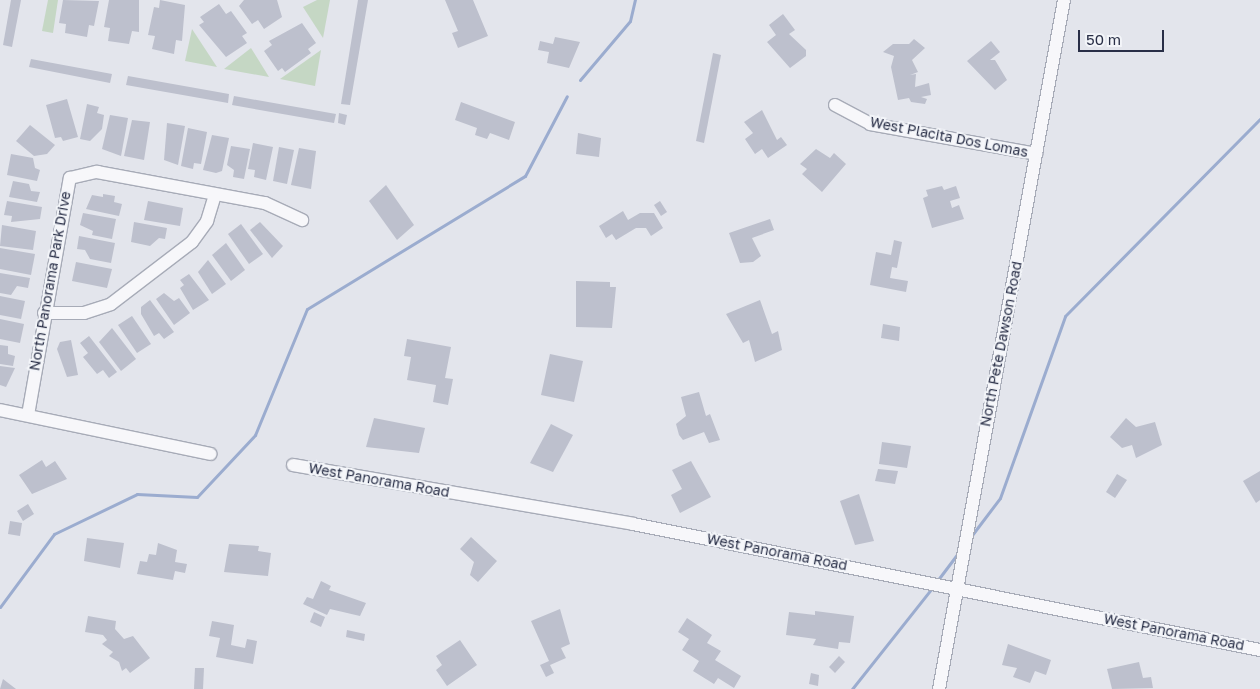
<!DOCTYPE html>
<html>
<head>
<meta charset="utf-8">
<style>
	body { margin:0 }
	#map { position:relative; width:1260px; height:689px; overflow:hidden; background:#e3e5ec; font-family:"Golos Text",sans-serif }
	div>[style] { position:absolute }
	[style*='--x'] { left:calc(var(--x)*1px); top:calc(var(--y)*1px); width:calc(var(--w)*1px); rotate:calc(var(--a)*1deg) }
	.green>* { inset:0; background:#c5d7c4 }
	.stream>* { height:3px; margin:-1.5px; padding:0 1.5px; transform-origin:1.5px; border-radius:1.5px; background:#9baccf }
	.building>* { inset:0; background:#bdc0cd }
	.roads { filter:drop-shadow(1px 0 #a7abb7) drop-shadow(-1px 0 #a7abb7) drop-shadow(0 1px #a7abb7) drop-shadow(0 -1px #a7abb7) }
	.street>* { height:12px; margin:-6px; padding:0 6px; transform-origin:6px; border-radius:6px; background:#f7f7fa }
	span { translate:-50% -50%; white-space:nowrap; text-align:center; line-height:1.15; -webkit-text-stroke:4px #f3f5f9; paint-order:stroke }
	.street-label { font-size:14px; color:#292f47 }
	.scale { position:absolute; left:1078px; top:30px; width:86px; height:22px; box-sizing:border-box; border:2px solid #292f47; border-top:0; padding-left:6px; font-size:15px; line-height:18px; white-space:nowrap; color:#292f47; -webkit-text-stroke:4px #f3f5f9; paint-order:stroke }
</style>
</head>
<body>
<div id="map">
	<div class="green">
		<div style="clip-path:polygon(48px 0,58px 0,53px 33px,42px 31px)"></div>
		<div style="clip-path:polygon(317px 0,330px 0,323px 38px,303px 7px)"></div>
		<div style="clip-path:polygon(192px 29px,217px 67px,185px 61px)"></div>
		<div style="clip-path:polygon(251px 48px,269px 77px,224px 69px)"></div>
		<div style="clip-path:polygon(321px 50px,315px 86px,280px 79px)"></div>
	</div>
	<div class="stream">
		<div style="--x:580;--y:80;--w:77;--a:-49.7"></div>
		<div style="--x:630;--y:21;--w:22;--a:-77"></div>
		<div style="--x:972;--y:535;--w:46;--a:-52.9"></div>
		<div style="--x:1000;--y:498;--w:193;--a:-70.3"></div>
		<div style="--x:1065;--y:316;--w:277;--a:-45.3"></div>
		<div style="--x:937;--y:581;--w:36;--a:-53"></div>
		<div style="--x:0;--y:607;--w:91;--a:-53.5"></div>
		<div style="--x:54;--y:534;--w:92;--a:-25.7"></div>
		<div style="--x:137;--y:494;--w:60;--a:2.9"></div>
		<div style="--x:197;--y:497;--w:85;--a:-46.9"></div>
		<div style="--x:255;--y:435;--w:136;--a:-67.6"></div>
		<div style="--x:307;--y:309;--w:255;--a:-31.4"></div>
		<div style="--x:525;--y:176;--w:90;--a:-62.3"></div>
		<div style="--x:852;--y:689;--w:129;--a:-51.6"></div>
	</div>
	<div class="building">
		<div style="clip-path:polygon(11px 0,21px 0,12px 47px,3px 45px)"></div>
		<div style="clip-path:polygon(63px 0,99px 1px,94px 26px,89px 25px,87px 37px,65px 33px,66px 24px,59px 23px)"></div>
		<div style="clip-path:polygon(109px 0,139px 0,139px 32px,132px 31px,129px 44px,108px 41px,110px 28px,104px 27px)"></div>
		<div style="clip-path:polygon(160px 0,185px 5px,182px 41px,176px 40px,174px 54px,152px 49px,155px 36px,148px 35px,154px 7px,159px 8px)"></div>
		<div style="clip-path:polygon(244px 0,277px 0,282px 17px,264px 29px,258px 20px,252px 24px,239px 6px)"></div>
		<div style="clip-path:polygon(358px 0,368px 0,350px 105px,341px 104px)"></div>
		<div style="clip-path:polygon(445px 0,473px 0,488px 36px,458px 48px,452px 33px,458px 31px)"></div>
		<div style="clip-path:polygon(219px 4px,226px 14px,231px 11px,247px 33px,242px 36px,247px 43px,226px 57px,199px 25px,204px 22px,200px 17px)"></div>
		<div style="clip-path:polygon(783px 14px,795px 30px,789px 34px,806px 50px,806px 56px,790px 68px,767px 42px,776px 35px,769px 25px)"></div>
		<div style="clip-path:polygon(302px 23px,316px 43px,308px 49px,311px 53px,285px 72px,282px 68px,278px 71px,264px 51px,272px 45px,269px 41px)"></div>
		<div style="clip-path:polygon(555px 37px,580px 42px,569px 68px,547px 63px,549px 52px,538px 50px,540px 41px,553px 44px)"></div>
		<div style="clip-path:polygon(914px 39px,925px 48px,912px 60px,918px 72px,910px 75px,916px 74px,915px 87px,929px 83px,931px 95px,921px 97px,927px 99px,925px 104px,911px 102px,909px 98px,898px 100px,891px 67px,894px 56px,883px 52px,893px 44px,909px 44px)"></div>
		<div style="clip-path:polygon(991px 41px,1000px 52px,990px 60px,995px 60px,1007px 80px,995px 90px,967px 61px)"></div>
		<div style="clip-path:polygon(713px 53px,721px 55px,704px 143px,696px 141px)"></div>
		<div style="clip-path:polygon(31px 59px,112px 74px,110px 83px,29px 67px)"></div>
		<div style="clip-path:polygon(128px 76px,229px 94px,228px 103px,126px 85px)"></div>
		<div style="clip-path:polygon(234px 96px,336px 114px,334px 123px,232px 105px)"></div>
		<div style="clip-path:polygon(67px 99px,78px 137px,63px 141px,61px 137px,55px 138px,46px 105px)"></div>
		<div style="clip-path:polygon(461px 102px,515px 122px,509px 140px,490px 133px,487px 139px,475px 135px,477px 128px,455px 120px)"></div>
		<div style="clip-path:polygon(87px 104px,99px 107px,97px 113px,104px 115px,102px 129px,90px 141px,80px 139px)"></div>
		<div style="clip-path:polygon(762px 110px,777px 140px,781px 137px,787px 145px,768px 158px,762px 149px,755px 154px,745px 139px,753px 133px,744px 122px)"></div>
		<div style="clip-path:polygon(339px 113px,347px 115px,345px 125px,338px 123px)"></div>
		<div style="clip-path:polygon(110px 115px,128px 118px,121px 156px,102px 149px)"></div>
		<div style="clip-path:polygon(132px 120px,150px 122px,144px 160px,124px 156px)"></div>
		<div style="clip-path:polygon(167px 123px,185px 126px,178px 165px,164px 160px)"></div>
		<div style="clip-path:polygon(30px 125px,55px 145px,47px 154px,34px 156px,16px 141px)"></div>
		<div style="clip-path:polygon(188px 128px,207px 132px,201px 164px,194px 163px,193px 169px,181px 166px)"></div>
		<div style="clip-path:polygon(578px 133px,601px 138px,599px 157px,576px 154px)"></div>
		<div style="clip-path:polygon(212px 135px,229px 138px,222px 171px,216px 173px,203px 170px)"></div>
		<div style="clip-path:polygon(253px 143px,273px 147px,266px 180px,254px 177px,255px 170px,248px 169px)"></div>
		<div style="clip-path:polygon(231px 146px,250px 149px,244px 179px,233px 177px,234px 170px,227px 165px)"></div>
		<div style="clip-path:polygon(279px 147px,294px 150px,287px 184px,273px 181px)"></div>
		<div style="clip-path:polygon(299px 148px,316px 151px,311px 189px,291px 185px)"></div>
		<div style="clip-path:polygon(816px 149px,830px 158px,834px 153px,846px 164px,822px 192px,802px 174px,807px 169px,800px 164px)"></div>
		<div style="clip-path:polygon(11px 154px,33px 158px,35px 168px,40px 170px,37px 181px,7px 175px)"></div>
		<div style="clip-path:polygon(13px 181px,29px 184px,31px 191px,40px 192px,37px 202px,9px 197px)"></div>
		<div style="clip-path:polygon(386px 185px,414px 225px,397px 240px,369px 201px)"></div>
		<div style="clip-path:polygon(942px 186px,944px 190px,956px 186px,960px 198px,950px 201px,952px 208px,959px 205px,964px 219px,932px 228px,923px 198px,928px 196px,926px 190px)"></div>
		<div style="clip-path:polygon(103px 194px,115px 196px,114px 202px,122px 204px,119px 216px,86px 209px,92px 195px,103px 197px)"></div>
		<div style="clip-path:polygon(7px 201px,42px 207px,40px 219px,11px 222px,12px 216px,4px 215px)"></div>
		<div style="clip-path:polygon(148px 201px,183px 208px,180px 226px,144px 220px)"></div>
		<div style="clip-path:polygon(660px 201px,667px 212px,661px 216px,654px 205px)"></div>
		<div style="clip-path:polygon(623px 211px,628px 220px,640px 213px,654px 213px,663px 228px,651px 236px,646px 228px,636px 228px,616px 240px,612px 234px,606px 238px,599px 226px)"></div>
		<div style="clip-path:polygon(83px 213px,116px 219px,112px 239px,92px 235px,93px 231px,80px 225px)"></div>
		<div style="clip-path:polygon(770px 219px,774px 230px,752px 238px,761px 256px,753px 262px,740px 263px,729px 233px)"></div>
		<div style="clip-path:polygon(134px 222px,167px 228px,165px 239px,159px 238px,150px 246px,131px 242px)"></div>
		<div style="clip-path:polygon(260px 222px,283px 246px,272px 258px,250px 230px)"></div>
		<div style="clip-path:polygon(241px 224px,263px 254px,249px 264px,228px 234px)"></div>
		<div style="clip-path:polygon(2px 225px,36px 231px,33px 250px,0 246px)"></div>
		<div style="clip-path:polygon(79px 236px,115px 243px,111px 263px,90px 259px,85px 250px,77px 249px)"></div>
		<div style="clip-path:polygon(894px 240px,902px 242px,897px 268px,892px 267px,890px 278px,908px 281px,906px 292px,870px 285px,876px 252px,891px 255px)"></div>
		<div style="clip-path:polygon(226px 243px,245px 270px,231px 281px,212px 255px)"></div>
		<div style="clip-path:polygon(0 248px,35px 254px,31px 275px,0 269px)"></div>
		<div style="clip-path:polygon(208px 260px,226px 284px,212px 294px,198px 272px)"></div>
		<div style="clip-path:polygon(76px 262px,112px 269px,107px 288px,72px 281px)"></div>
		<div style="clip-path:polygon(0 273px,30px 278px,28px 288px,17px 286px,11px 295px,0 293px)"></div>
		<div style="clip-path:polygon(189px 274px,209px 300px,193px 310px,180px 288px,184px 285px,180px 280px)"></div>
		<div style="clip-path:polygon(576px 281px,610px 282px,610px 287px,616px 287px,612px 328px,576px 327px)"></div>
		<div style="clip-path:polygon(164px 293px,174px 301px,179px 298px,190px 313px,174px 325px,156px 299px)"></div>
		<div style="clip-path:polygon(0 296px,25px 301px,21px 319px,0 315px)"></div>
		<div style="clip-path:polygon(150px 300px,174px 332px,164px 339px,159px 333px,154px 336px,141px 314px,141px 307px)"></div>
		<div style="clip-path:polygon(760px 300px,772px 334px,778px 331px,782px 350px,755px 362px,749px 340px,743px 343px,726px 314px)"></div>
		<div style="clip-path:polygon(132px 316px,151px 344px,137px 353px,118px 325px)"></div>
		<div style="clip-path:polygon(0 319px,24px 324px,20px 343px,0 339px)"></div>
		<div style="clip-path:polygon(883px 324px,900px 327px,899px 341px,881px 338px)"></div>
		<div style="clip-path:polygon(112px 328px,136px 359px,121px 371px,99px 342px)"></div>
		<div style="clip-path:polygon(89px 336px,117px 372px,109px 378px,103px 370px,97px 374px,83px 357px,88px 353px,80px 343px)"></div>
		<div style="clip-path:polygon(407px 339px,451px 347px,445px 378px,453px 379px,448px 405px,433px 402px,436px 385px,407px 380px,411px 357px,404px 356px)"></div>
		<div style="clip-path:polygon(71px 340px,78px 375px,67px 377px,57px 349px,60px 342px)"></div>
		<div style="clip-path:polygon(0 345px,8px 346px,8px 354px,15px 356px,13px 366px,0 364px)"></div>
		<div style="clip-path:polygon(550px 354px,583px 361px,574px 402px,541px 395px)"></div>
		<div style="clip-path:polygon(0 366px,15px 368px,6px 387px,0 385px)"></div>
		<div style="clip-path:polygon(699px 392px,706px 416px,710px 414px,720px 440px,709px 443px,704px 432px,683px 440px,679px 435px,676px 424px,686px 416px,681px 397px)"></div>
		<div style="clip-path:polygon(374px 418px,425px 428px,419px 453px,366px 447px)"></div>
		<div style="clip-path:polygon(1126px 418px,1136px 427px,1155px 422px,1162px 445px,1136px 458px,1132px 445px,1122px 448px,1110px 437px)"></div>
		<div style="clip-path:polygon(551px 424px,573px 435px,553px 472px,530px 463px)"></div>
		<div style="clip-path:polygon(882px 442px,911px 446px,907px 468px,879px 464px)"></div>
		<div style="clip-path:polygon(42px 460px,46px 467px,55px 461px,67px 479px,32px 494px,19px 475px)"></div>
		<div style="clip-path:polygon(691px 461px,711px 497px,680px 513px,671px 495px,682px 489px,672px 470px)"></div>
		<div style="clip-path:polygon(878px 469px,898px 471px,895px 484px,875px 481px)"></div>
		<div style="clip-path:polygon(1260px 471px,1260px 500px,1256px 503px,1243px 481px)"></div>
		<div style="clip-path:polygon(1117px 474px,1127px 480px,1115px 498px,1106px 492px)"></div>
		<div style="clip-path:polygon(859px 494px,874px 541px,855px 545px,840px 501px)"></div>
		<div style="clip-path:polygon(28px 504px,34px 514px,23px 521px,17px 511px)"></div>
		<div style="clip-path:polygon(10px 521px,22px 523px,20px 536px,8px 534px)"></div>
		<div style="clip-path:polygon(471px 537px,497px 561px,478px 582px,470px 575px,474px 562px,460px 549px)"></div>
		<div style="clip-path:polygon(87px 538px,124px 543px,120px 568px,84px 561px)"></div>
		<div style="clip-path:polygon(158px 543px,177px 550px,175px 562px,187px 564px,185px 573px,175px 571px,173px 580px,137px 574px,140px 561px,147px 562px,149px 554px,156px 555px)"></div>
		<div style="clip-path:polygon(229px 544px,259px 546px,258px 551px,271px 553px,268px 576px,224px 572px)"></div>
		<div style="clip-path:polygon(321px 581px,331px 586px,329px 590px,366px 603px,360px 616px,330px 609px,327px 615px,303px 604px,307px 597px,313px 599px)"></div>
		<div style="clip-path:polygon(560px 609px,570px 644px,561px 648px,566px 658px,550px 665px,554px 673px,546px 677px,540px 665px,549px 661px,531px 621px)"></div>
		<div style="clip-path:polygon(815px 611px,854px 616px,850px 643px,839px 642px,838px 649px,813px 645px,816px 639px,786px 635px,789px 612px,815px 615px)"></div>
		<div style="clip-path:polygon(314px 612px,325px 617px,321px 627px,310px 622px)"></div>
		<div style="clip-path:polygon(88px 616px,116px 621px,115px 629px,124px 639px,133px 636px,150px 658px,130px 673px,126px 668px,122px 671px,119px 662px,109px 656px,113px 652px,102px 644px,107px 640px,103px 635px,85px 632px)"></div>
		<div style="clip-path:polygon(687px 618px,712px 635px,707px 643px,721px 651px,715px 660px,741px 676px,734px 688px,718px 678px,714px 684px,693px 671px,699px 661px,682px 650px,689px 639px,678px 632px)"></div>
		<div style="clip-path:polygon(212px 621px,234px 625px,231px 645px,245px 648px,247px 639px,257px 641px,253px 664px,216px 657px,220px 638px,209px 636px)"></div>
		<div style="clip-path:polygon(347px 630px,365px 634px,364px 641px,346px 637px)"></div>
		<div style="clip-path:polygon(460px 640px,477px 665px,447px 686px,436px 670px,442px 665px,436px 656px)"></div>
		<div style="clip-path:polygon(1008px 644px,1051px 660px,1046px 675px,1035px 671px,1030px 683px,1013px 677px,1017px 668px,1002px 665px)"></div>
		<div style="clip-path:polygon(839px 656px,845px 662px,835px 673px,829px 667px)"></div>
		<div style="clip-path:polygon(1139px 662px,1143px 678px,1151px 677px,1153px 688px,1112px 689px,1107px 669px)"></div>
		<div style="clip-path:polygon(195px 668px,204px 668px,203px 689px,194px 689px)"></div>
		<div style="clip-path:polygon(811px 673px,819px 675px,818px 686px,809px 684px)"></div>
		<div style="clip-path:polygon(3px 679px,16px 689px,0 689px)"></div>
	</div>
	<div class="roads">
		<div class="street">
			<div style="--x:835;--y:105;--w:40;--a:28"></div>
			<div style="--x:870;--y:124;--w:169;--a:10.2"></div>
			<div style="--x:44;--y:313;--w:40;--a:0"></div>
			<div style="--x:84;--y:313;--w:28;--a:-18"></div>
			<div style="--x:111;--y:304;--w:102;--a:-37.4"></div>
			<div style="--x:192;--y:242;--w:26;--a:-54"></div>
			<div style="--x:207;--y:221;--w:27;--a:-73"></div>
			<div style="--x:0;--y:410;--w:215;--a:11.8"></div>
			<div style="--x:28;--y:415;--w:241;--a:-80"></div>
			<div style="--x:70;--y:178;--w:28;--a:-13"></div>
			<div style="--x:97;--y:172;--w:171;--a:10.5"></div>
			<div style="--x:265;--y:203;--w:41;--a:24.7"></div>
			<div style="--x:293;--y:465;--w:345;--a:9.8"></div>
			<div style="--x:633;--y:524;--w:640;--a:11.36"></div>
			<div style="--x:939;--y:689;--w:700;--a:-79.72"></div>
		</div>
	</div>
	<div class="street-label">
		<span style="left:949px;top:137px;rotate:11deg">West Placita Dos Lomas</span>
		<span style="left:50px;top:281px;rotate:-80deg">North Panorama Park Drive</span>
		<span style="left:1001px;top:344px;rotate:-79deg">North Pete Dawson Road</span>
		<span style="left:379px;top:480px;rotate:10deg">West Panorama Road</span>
		<span style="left:777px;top:552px;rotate:11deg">West Panorama Road</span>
		<span style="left:1174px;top:632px;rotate:11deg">West Panorama Road</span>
	</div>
	<div class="scale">50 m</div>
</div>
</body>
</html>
